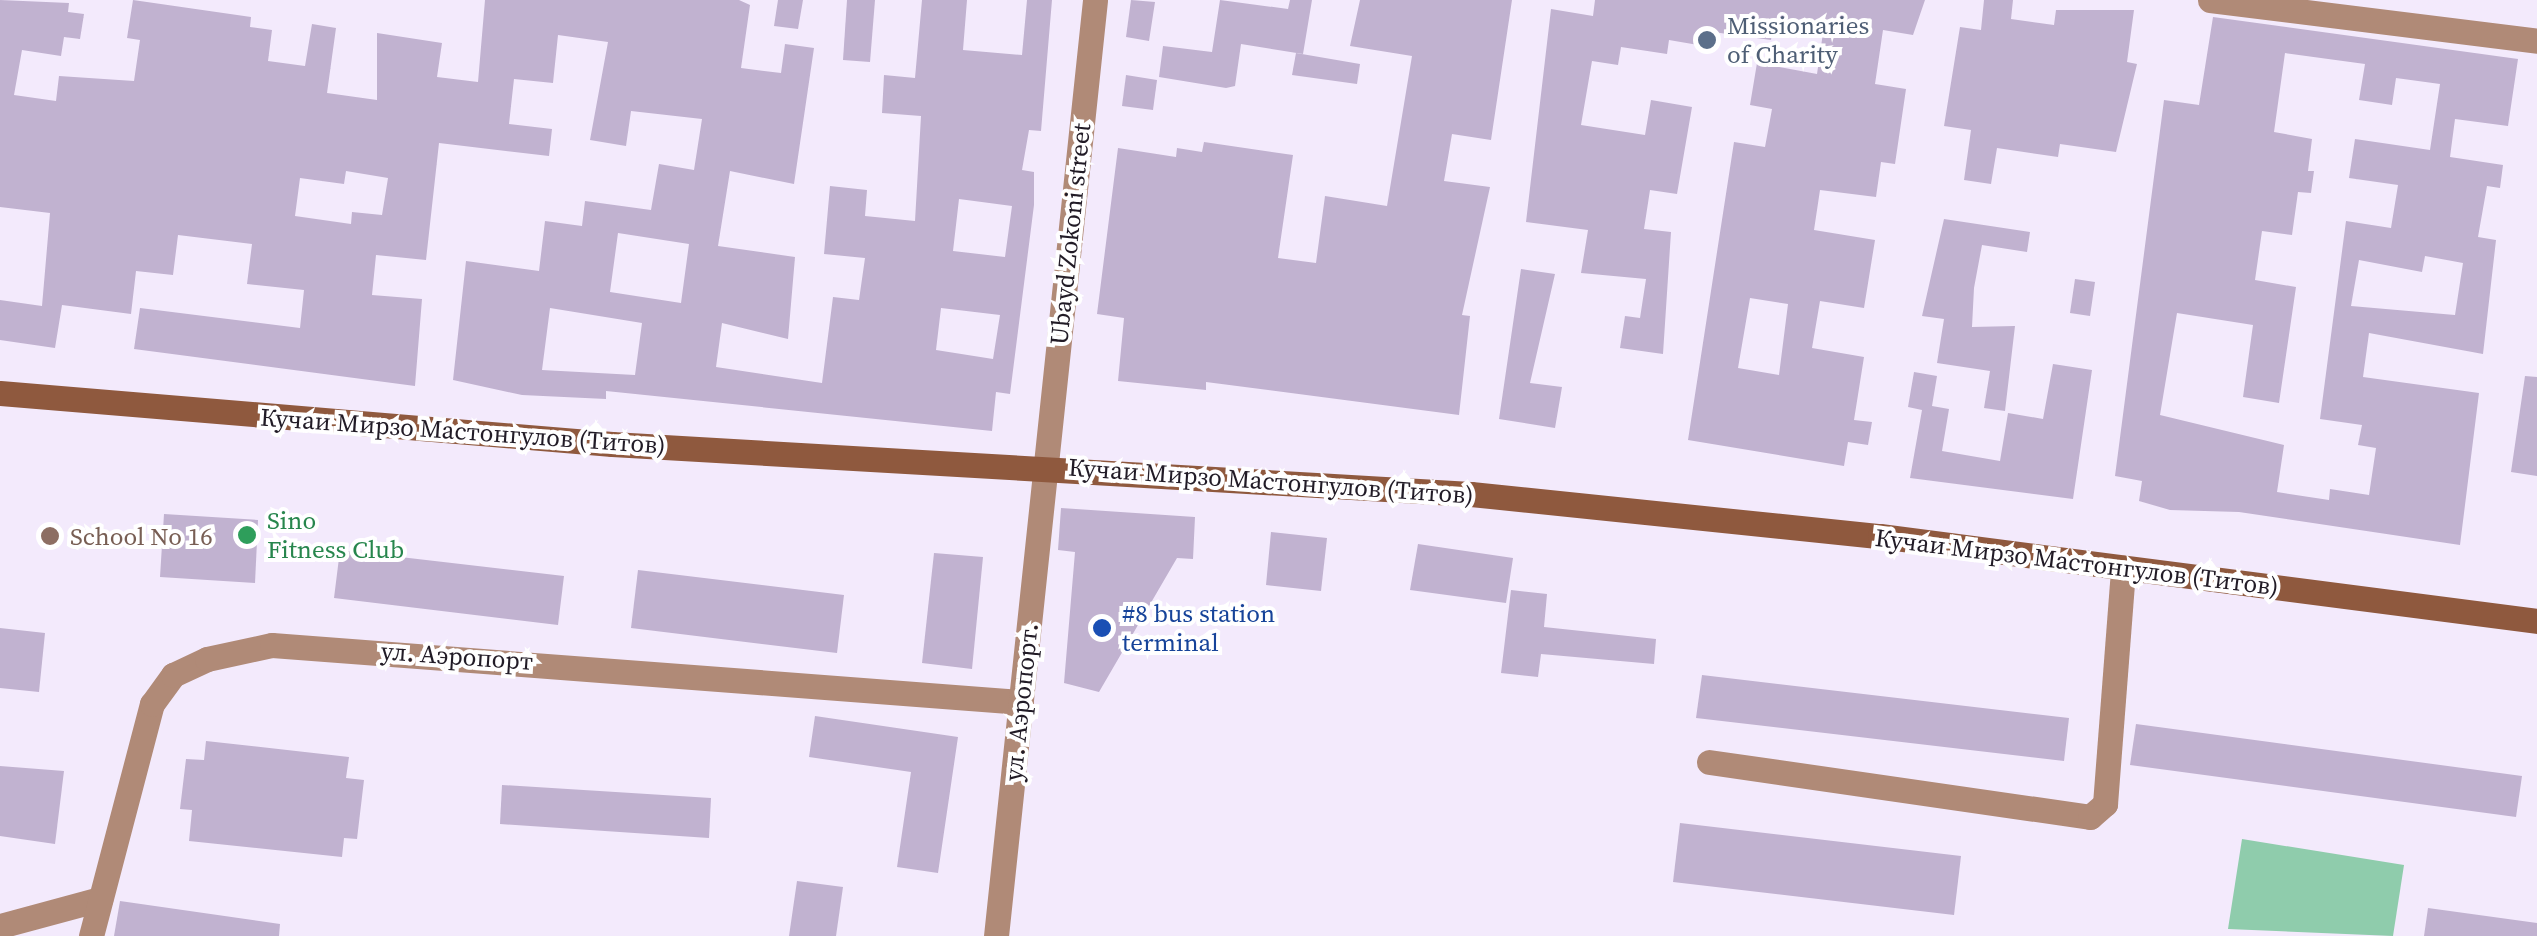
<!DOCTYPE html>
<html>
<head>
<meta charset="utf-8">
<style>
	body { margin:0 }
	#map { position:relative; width:2537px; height:936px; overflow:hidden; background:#f3eafc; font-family:"Source Serif 4",serif }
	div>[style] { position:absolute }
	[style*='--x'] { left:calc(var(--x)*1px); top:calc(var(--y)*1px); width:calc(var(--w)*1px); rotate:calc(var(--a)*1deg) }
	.green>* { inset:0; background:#8fccac }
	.building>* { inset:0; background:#c1b2d0 }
	.street>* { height:25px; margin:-12.5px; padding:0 12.5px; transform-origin:12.5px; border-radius:12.5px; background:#b08a77 }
	.secondary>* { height:25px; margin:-12.5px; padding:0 12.5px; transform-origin:12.5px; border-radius:12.5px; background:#8f593e }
	.dots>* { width:28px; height:28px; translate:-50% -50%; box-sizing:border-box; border:5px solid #fff; border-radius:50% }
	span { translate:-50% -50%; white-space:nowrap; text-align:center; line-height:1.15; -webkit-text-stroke:8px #fff; paint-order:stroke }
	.service-label { font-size:25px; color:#4e5e75 }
	.left { translate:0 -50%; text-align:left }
	.street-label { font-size:25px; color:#211b26 }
	.leisure-label { font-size:25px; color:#27864d }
	.education-label { font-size:25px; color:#785e54 }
	.transit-label { font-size:25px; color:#164399 }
</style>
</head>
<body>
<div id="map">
	<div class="green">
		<div style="clip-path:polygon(2242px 839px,2404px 865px,2393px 936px,2228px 929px)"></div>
	</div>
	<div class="building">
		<div style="clip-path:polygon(evenodd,0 0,69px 3px,68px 12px,84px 14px,80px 39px,64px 37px,61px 56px,22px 50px,14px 95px,56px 101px,59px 76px,134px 81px,140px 40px,127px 38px,133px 0,251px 17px,250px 27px,272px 30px,268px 61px,305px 66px,312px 24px,336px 28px,327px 93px,377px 100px,377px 33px,442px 43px,437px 77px,478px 82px,485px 0,739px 0,750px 5px,741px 68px,781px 73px,785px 44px,814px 48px,794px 184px,730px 171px,718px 246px,795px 257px,788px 339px,722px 323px,716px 367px,822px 383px,833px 297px,859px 300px,865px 258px,824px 254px,830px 186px,867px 190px,865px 216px,915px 221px,921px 116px,882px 113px,884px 75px,915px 78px,922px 0,967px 0,963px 50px,1022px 55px,1027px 0,1052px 0,1041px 131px,1029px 130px,1022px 170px,1034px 172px,1034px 205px,1010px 394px,996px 392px,992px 431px,606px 391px,606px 399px,522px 395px,453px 380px,466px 261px,539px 271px,545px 221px,582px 226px,585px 201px,651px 210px,659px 164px,694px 170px,702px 119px,631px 111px,626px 146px,590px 140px,608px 42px,558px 35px,553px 83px,514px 79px,509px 124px,552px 129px,549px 156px,439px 143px,426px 260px,376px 255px,372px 295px,422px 299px,415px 386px,134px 349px,140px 308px,300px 328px,304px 290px,247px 284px,252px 244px,178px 235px,173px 275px,136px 271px,131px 314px,62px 305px,55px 348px,0 340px,0 300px,42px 306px,50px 213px,0 207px,0 0,346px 171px,388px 178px,382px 215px,352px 212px,351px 224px,295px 216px,300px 178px,344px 184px,346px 171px,0 0,959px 199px,1012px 206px,1005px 257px,953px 251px,959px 199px,0 0,618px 233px,689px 244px,681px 303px,610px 292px,618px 233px,0 0,550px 308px,642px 323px,635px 375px,542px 370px,550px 308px,0 0,941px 308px,1000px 315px,993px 359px,936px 350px,941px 308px)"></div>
		<div style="clip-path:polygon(778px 0,803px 0,798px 29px,774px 26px)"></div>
		<div style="clip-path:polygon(847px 0,875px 0,870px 62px,843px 60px)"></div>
		<div style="clip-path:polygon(1131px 0,1155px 2px,1149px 41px,1126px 37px)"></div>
		<div style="clip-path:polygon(1220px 0,1288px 9px,1290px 0,1312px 0,1303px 54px,1241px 44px,1235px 86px,1226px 88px,1159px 77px,1163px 46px,1212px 52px)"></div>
		<div style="clip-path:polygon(1360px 0,1512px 0,1491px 140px,1452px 134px,1444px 181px,1490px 187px,1462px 315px,1470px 316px,1459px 415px,1206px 382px,1206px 390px,1118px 381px,1124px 318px,1097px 314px,1118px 148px,1176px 157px,1177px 148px,1202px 152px,1204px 142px,1293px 155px,1278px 258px,1316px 263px,1325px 196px,1387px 206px,1412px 56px,1350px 46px)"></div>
		<div style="clip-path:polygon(evenodd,1595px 0,1925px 0,1913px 35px,1883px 30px,1875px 84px,1906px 89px,1895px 164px,1881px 162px,1876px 197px,1820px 190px,1814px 230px,1875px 240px,1864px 308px,1820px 301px,1812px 348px,1864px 357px,1854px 420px,1872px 422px,1868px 445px,1848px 442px,1844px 466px,1688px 440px,1734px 142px,1765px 147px,1772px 109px,1750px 105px,1757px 63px,1817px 74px,1824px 26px,1774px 18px,1771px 40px,1706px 31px,1704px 46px,1669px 40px,1667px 54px,1621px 47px,1618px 65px,1592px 61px,1581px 125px,1645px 135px,1651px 100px,1692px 107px,1677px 194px,1650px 190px,1644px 229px,1671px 232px,1663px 354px,1620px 348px,1625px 316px,1640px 318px,1646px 279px,1581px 273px,1588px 230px,1526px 222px,1551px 9px,1593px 16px,1595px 0,1750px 298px,1788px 304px,1779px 375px,1738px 368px,1750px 298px)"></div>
		<div style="clip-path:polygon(1984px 0,2013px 0,2011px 19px,2054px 25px,2056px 10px,2134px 10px,2127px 62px,2137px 64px,2116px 152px,2060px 144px,2058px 157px,1997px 148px,1991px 184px,1964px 180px,1971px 130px,1944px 126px,1960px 27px,1981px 30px)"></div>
		<div style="clip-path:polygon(evenodd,2213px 17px,2518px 59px,2508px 126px,2455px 119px,2450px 157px,2503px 165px,2500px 188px,2487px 186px,2478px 237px,2496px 240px,2483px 354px,2369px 333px,2363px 377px,2479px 393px,2460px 545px,2239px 512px,2170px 510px,2139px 501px,2142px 481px,2115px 476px,2164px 100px,2199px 105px,2213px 17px,2285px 53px,2365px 64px,2359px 100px,2392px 105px,2396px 78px,2440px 84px,2430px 150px,2355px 139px,2349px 178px,2398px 185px,2391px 228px,2346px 221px,2320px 419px,2362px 425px,2358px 445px,2376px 448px,2369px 495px,2330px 489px,2329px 500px,2277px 492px,2284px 445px,2160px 415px,2177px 313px,2253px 325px,2243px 397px,2279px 403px,2296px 287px,2255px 280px,2262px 231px,2292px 235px,2298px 192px,2311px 193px,2314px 171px,2308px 171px,2312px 139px,2274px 132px,2285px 53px,2213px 17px,2425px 256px,2463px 263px,2455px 315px,2351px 306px,2359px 260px,2422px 272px,2425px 256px)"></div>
		<div style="clip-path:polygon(1296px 53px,1360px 64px,1357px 84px,1292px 75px)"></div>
		<div style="clip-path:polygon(1126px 75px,1157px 80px,1153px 110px,1122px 106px)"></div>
		<div style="clip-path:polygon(1944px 219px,2030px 232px,2027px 252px,1982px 245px,1974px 288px,1972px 327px,2015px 326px,2005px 411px,1984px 408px,1990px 371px,1937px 363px,1944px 319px,1922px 316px)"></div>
		<div style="clip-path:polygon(1521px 269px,1555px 274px,1530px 383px,1562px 387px,1555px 428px,1499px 419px)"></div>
		<div style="clip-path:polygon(2075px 279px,2095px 282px,2090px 316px,2070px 313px)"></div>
		<div style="clip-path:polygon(2053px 364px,2092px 370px,2073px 499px,1910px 478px,1922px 410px,1908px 407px,1914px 372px,1937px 376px,1932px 406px,1949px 409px,1942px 451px,2000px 461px,2008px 413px,2043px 419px)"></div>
		<div style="clip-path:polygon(2525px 376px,2537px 377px,2537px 476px,2511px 472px)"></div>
		<div style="clip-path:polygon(1061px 508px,1195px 517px,1193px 559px,1177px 558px,1099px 692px,1064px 683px,1075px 552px,1058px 550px)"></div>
		<div style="clip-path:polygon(164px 514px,258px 520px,255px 583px,160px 577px)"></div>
		<div style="clip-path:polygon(1271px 532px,1327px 538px,1321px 591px,1266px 585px)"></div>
		<div style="clip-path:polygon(1418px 544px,1513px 558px,1506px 603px,1410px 590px)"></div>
		<div style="clip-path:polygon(340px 550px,564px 576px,558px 625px,334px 598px)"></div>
		<div style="clip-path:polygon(934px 553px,983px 557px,972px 669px,922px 663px)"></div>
		<div style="clip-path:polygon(638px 570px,844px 595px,837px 653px,631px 628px)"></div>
		<div style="clip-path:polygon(1511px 590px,1547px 594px,1544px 627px,1656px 639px,1654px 664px,1541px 654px,1538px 677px,1501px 673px)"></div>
		<div style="clip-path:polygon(0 628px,45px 633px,39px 692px,0 688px)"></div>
		<div style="clip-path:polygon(1702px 675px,2069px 718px,2064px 761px,1696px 718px)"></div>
		<div style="clip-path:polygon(815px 716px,958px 737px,938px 873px,897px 867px,911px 772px,809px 757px)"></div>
		<div style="clip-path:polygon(2136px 724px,2522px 776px,2516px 817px,2130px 765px)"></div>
		<div style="clip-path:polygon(206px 741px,349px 757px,346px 778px,364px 780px,357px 839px,344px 838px,342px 857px,189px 841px,192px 810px,180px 809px,186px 759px,204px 760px)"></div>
		<div style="clip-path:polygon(0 766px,64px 771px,55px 844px,0 836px)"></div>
		<div style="clip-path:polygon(502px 785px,711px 798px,709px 838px,500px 824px)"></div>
		<div style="clip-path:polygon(1680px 823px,1961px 856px,1954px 915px,1673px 882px)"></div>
		<div style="clip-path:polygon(797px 881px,843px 887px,836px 936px,789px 936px)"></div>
		<div style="clip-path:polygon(120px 901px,280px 924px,279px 936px,114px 936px)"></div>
		<div style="clip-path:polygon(2428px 908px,2537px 923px,2537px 936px,2424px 936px)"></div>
	</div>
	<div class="street">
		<div style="--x:2210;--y:0;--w:330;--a:7.1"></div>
		<div style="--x:1709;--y:762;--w:385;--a:8.2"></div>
		<div style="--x:2090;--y:817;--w:20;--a:-41"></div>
		<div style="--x:2105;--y:804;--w:237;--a:-85.6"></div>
		<div style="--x:0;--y:926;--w:104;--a:-15.1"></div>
		<div style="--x:91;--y:936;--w:240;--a:-75.3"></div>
		<div style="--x:152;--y:704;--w:36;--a:-54"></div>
		<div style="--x:173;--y:675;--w:38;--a:-25"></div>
		<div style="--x:207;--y:659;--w:66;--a:-12.2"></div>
		<div style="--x:272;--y:645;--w:751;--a:4.35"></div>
		<div style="--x:996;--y:936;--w:941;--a:-83.96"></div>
	</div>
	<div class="secondary">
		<div style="--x:0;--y:393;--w:614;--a:4.76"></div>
		<div style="--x:612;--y:444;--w:860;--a:3.33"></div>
		<div style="--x:1471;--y:494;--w:411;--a:5.9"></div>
		<div style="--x:1880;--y:536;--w:662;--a:7.37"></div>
	</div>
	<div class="dots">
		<div style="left:1707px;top:40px;background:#5c6f8a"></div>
		<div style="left:247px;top:535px;background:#2e9e5b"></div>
		<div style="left:50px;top:536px;background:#8d6e63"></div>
		<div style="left:1102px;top:628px;background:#1a4fb4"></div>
	</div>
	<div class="service-label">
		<span class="left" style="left:1727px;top:40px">Missionaries<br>of Charity</span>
	</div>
	<div class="street-label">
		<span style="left:1070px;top:234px;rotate:-84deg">Ubayd Zokoni street</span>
		<span style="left:463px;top:431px;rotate:4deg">Кучаи Мирзо Мастонгулов (Титов)</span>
		<span style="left:1271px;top:481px;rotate:4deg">Кучаи Мирзо Мастонгулов (Титов)</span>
		<span style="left:2077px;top:562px;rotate:7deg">Кучаи Мирзо Мастонгулов (Титов)</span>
		<span style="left:457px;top:656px;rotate:4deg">ул. Аэропорт</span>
		<span style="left:1021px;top:702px;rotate:-84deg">ул. Аэропорт.</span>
	</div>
	<div class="leisure-label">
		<span class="left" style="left:267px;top:535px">Sino<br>Fitness Club</span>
	</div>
	<div class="education-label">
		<span class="left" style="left:70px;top:536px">School No 16</span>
	</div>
	<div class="transit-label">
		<span class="left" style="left:1122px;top:628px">#8 bus station<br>terminal</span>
	</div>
</div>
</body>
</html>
